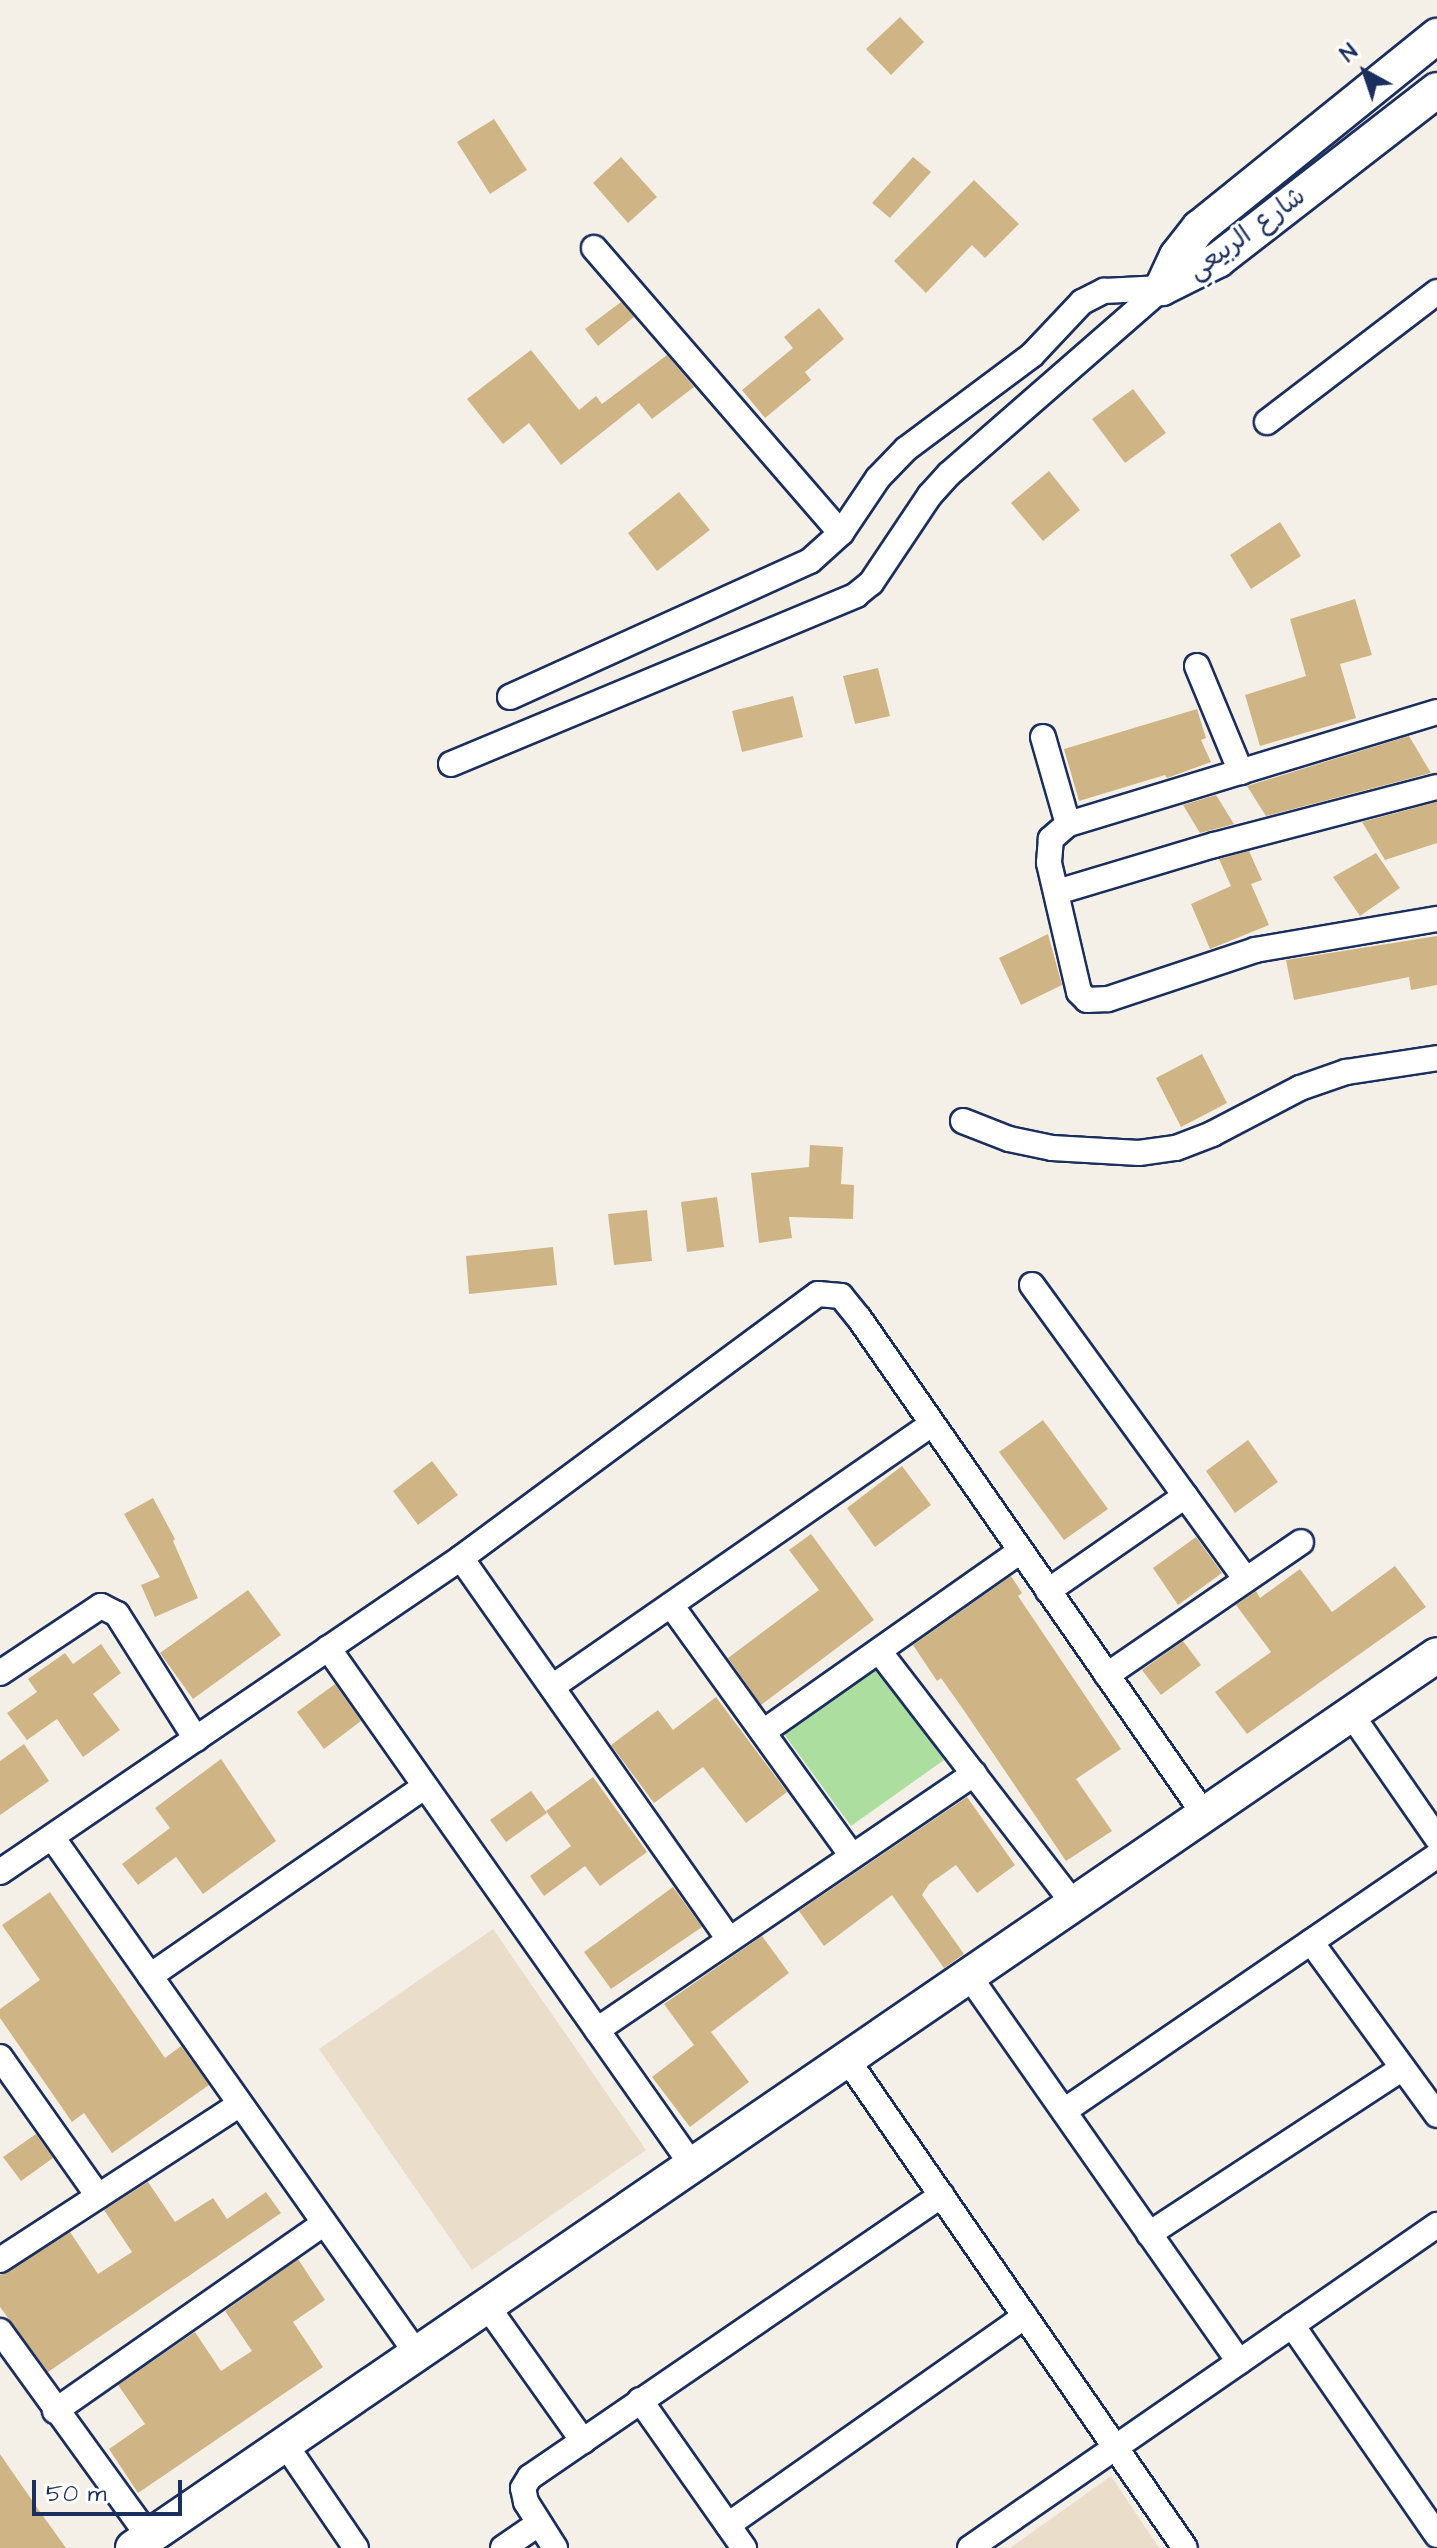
<!DOCTYPE html>
<html>
<head>
<meta charset="utf-8">
<style>
	body { margin:0 }
	#map { position:relative; width:1437px; height:2548px; overflow:hidden; background:#f5f0e7; font-family:"Architects Daughter","Playpen Sans Arabic",sans-serif }
	div>[style] { position:absolute }
	[style*='--x'] { left:calc(var(--x)*1px); top:calc(var(--y)*1px); width:calc(var(--w)*1px); rotate:calc(var(--a)*1deg) }
	.built>* { inset:0; background:#eadeca }
	.green>* { inset:0; background:#abde9f }
	.building>* { inset:0; background:#cfb585 }
	.roads { filter:drop-shadow(2px 0 #1b2f5e) drop-shadow(-2px 0 #1b2f5e) drop-shadow(0 2px #1b2f5e) drop-shadow(0 -2px #1b2f5e) }
	.street>* { height:24px; margin:-12px; padding:0 12px; transform-origin:12px; border-radius:12px; background:#fff }
	.secondary>* { height:34px; margin:-17px; padding:0 17px; transform-origin:17px; border-radius:17px; background:#fff }
	span { translate:-50% -50%; white-space:nowrap; text-align:center; line-height:1.15; -webkit-text-stroke:6px #fff; paint-order:stroke }
	.street-label { font-size:26px; color:#1b2f5e }
	.north { position:absolute; left:1325px; top:32px; width:80px; height:80px; -webkit-text-stroke:6px #fff; paint-order:stroke; rotate:320deg; font-size:22px; font-weight:700; line-height:32px; text-align:center; color:#1b2f5e }
	.north::after { content:''; display:block; margin:auto; width:28px; height:36px; background:#1b2f5e; clip-path:polygon(50% 0,100% 100%,50% 72%,0 100%) }
	.scale { position:absolute; left:32px; top:2480px; width:150px; height:36px; box-sizing:border-box; border:4px solid #1b2f5e; border-top:0; padding-left:10px; font-size:24px; line-height:28px; white-space:nowrap; color:#1b2f5e; -webkit-text-stroke:6px #fff; paint-order:stroke }
</style>
</head>
<body>
<div id="map">
	<div class="built">
		<div style="clip-path:polygon(493px 1929px,646px 2150px,472px 2270px,319px 2049px)"></div>
		<div style="clip-path:polygon(1111px 2476px,1159px 2548px,1010px 2548px)"></div>
	</div>
	<div class="green">
		<div style="clip-path:polygon(877px 1667px,944px 1760px,851px 1826px,784px 1734px)"></div>
	</div>
	<div class="building">
		<div style="clip-path:polygon(900px 17px,924px 42px,891px 75px,866px 49px)"></div>
		<div style="clip-path:polygon(494px 119px,527px 170px,490px 194px,457px 142px)"></div>
		<div style="clip-path:polygon(621px 157px,657px 197px,628px 223px,593px 183px)"></div>
		<div style="clip-path:polygon(913px 157px,931px 172px,890px 218px,872px 203px)"></div>
		<div style="clip-path:polygon(974px 180px,1019px 224px,985px 258px,972px 245px,926px 293px,894px 261px)"></div>
		<div style="clip-path:polygon(621px 302px,634px 317px,598px 346px,585px 329px)"></div>
		<div style="clip-path:polygon(819px 308px,844px 339px,805px 372px,811px 380px,765px 418px,742px 390px,793px 348px,784px 337px)"></div>
		<div style="clip-path:polygon(531px 350px,579px 410px,596px 396px,602px 404px,667px 355px,694px 387px,652px 419px,639px 403px,561px 465px,529px 423px,503px 444px,467px 399px)"></div>
		<div style="clip-path:polygon(1133px 389px,1166px 433px,1125px 463px,1092px 419px)"></div>
		<div style="clip-path:polygon(1049px 471px,1080px 510px,1043px 541px,1011px 503px)"></div>
		<div style="clip-path:polygon(679px 492px,710px 530px,657px 571px,628px 533px)"></div>
		<div style="clip-path:polygon(1280px 522px,1301px 556px,1251px 589px,1230px 555px)"></div>
		<div style="clip-path:polygon(1355px 599px,1372px 655px,1340px 664px,1356px 718px,1260px 746px,1245px 695px,1306px 676px,1290px 619px)"></div>
		<div style="clip-path:polygon(878px 668px,890px 716px,855px 724px,843px 676px)"></div>
		<div style="clip-path:polygon(793px 696px,803px 737px,742px 752px,732px 711px)"></div>
		<div style="clip-path:polygon(1197px 709px,1206px 738px,1201px 740px,1211px 762px,1167px 778px,1165px 775px,1079px 801px,1064px 749px)"></div>
		<div style="clip-path:polygon(1409px 736px,1431px 773px,1266px 816px,1247px 786px)"></div>
		<div style="clip-path:polygon(1216px 795px,1234px 824px,1200px 833px,1183px 805px)"></div>
		<div style="clip-path:polygon(1437px 802px,1437px 843px,1385px 860px,1362px 822px)"></div>
		<div style="clip-path:polygon(1249px 851px,1262px 880px,1251px 884px,1269px 925px,1210px 949px,1191px 904px,1231px 886px,1219px 859px)"></div>
		<div style="clip-path:polygon(1376px 853px,1400px 888px,1360px 916px,1333px 877px)"></div>
		<div style="clip-path:polygon(1048px 934px,1062px 985px,1021px 1005px,999px 958px)"></div>
		<div style="clip-path:polygon(1437px 936px,1437px 985px,1411px 990px,1409px 977px,1294px 1000px,1286px 960px)"></div>
		<div style="clip-path:polygon(1202px 1054px,1227px 1103px,1181px 1127px,1156px 1078px)"></div>
		<div style="clip-path:polygon(810px 1145px,843px 1147px,841px 1184px,854px 1185px,853px 1219px,789px 1217px,792px 1238px,759px 1243px,751px 1173px,809px 1167px)"></div>
		<div style="clip-path:polygon(717px 1197px,724px 1247px,687px 1252px,681px 1202px)"></div>
		<div style="clip-path:polygon(647px 1210px,652px 1261px,614px 1265px,608px 1214px)"></div>
		<div style="clip-path:polygon(553px 1247px,557px 1285px,469px 1294px,466px 1256px)"></div>
		<div style="clip-path:polygon(1043px 1420px,1108px 1509px,1064px 1540px,999px 1452px)"></div>
		<div style="clip-path:polygon(1248px 1440px,1278px 1482px,1235px 1513px,1206px 1471px)"></div>
		<div style="clip-path:polygon(432px 1461px,458px 1495px,418px 1525px,393px 1491px)"></div>
		<div style="clip-path:polygon(902px 1466px,931px 1505px,875px 1547px,847px 1508px)"></div>
		<div style="clip-path:polygon(153px 1498px,175px 1539px,173px 1541px,198px 1598px,155px 1617px,141px 1585px,160px 1577px,124px 1514px)"></div>
		<div style="clip-path:polygon(811px 1534px,874px 1620px,761px 1705px,728px 1658px,819px 1590px,789px 1550px)"></div>
		<div style="clip-path:polygon(1196px 1537px,1222px 1573px,1178px 1605px,1153px 1568px)"></div>
		<div style="clip-path:polygon(1395px 1566px,1426px 1607px,1247px 1734px,1215px 1692px,1271px 1652px,1236px 1605px,1256px 1591px,1260px 1598px,1300px 1569px,1332px 1612px)"></div>
		<div style="clip-path:polygon(1011px 1576px,1022px 1593px,1018px 1596px,1121px 1749px,1076px 1779px,1112px 1831px,1066px 1861px,965px 1712px,941px 1678px,937px 1681px,913px 1645px)"></div>
		<div style="clip-path:polygon(248px 1590px,281px 1635px,193px 1699px,160px 1653px)"></div>
		<div style="clip-path:polygon(1183px 1641px,1201px 1665px,1161px 1695px,1142px 1670px)"></div>
		<div style="clip-path:polygon(101px 1644px,121px 1673px,93px 1694px,120px 1730px,83px 1757px,57px 1719px,27px 1740px,7px 1713px,37px 1692px,28px 1679px,65px 1653px,73px 1664px)"></div>
		<div style="clip-path:polygon(335px 1684px,361px 1721px,324px 1749px,297px 1712px)"></div>
		<div style="clip-path:polygon(716px 1697px,787px 1792px,746px 1823px,703px 1767px,654px 1803px,611px 1745px,658px 1710px,673px 1730px)"></div>
		<div style="clip-path:polygon(24px 1744px,49px 1781px,0 1815px,0 1761px)"></div>
		<div style="clip-path:polygon(221px 1759px,276px 1841px,203px 1894px,176px 1857px,138px 1885px,122px 1864px,170px 1828px,155px 1808px)"></div>
		<div style="clip-path:polygon(593px 1777px,647px 1852px,600px 1886px,585px 1866px,544px 1896px,530px 1876px,571px 1846px,546px 1811px)"></div>
		<div style="clip-path:polygon(531px 1791px,547px 1813px,506px 1842px,490px 1820px)"></div>
		<div style="clip-path:polygon(967px 1797px,1015px 1865px,977px 1893px,956px 1865px,929px 1884px,922px 1895px,964px 1954px,944px 1968px,892px 1895px,824px 1946px,799px 1911px)"></div>
		<div style="clip-path:polygon(673px 1887px,702px 1927px,611px 1989px,584px 1952px)"></div>
		<div style="clip-path:polygon(50px 1892px,165px 2058px,181px 2046px,209px 2085px,112px 2153px,84px 2113px,72px 2122px,0 2018px,0 2009px,40px 1980px,2px 1925px)"></div>
		<div style="clip-path:polygon(762px 1936px,789px 1973px,711px 2032px,749px 2082px,690px 2127px,652px 2077px,694px 2045px,664px 2004px)"></div>
		<div style="clip-path:polygon(36px 2134px,53px 2158px,21px 2181px,3px 2157px)"></div>
		<div style="clip-path:polygon(148px 2182px,175px 2222px,213px 2198px,227px 2219px,266px 2192px,281px 2213px,48px 2372px,0 2307px,0 2275px,70px 2232px,98px 2274px,132px 2252px,104px 2210px)"></div>
		<div style="clip-path:polygon(298px 2259px,325px 2300px,293px 2322px,323px 2367px,138px 2493px,109px 2449px,145px 2424px,118px 2385px,195px 2332px,221px 2371px,252px 2351px,225px 2311px)"></div>
		<div style="clip-path:polygon(0 2454px,38px 2509px,66px 2548px,0 2548px)"></div>
	</div>
	<div class="roads">
		<div class="street">
			<div style="--x:594;--y:248;--w:377;--a:49.1"></div>
			<div style="--x:1267;--y:422;--w:214;--a:-37.4"></div>
			<div style="--x:1197;--y:666;--w:115;--a:67.5"></div>
			<div style="--x:510;--y:697;--w:329;--a:-24.4"></div>
			<div style="--x:810;--y:561;--w:42;--a:-42.1"></div>
			<div style="--x:841;--y:533;--w:66;--a:-56.1"></div>
			<div style="--x:878;--y:478;--w:40;--a:-46"></div>
			<div style="--x:906;--y:449;--w:157;--a:-36.7"></div>
			<div style="--x:1032;--y:355;--w:73;--a:-46.7"></div>
			<div style="--x:1082;--y:302;--w:25;--a:-27"></div>
			<div style="--x:1104;--y:291;--w:58;--a:-3"></div>
			<div style="--x:1437;--y:712;--w:386;--a:163.1"></div>
			<div style="--x:1068;--y:824;--w:23;--a:139"></div>
			<div style="--x:1051;--y:839;--w:24;--a:95"></div>
			<div style="--x:1049;--y:863;--w:132;--a:76.9"></div>
			<div style="--x:1079;--y:992;--w:11;--a:45"></div>
			<div style="--x:1087;--y:1000;--w:21;--a:-3"></div>
			<div style="--x:1108;--y:999;--w:155;--a:-18.4"></div>
			<div style="--x:1255;--y:950;--w:185;--a:-9.7"></div>
			<div style="--x:1043;--y:737;--w:91;--a:74"></div>
			<div style="--x:451;--y:764;--w:439;--a:-22.6"></div>
			<div style="--x:856;--y:595;--w:19;--a:-39"></div>
			<div style="--x:871;--y:583;--w:106;--a:-56.2"></div>
			<div style="--x:930;--y:495;--w:28;--a:-48"></div>
			<div style="--x:949;--y:474;--w:283;--a:-41.1"></div>
			<div style="--x:1057;--y:892;--w:164;--a:-16.7"></div>
			<div style="--x:1214;--y:845;--w:230;--a:-14.6"></div>
			<div style="--x:963;--y:1121;--w:49;--a:21.4"></div>
			<div style="--x:1009;--y:1139;--w:44;--a:11.8"></div>
			<div style="--x:1052;--y:1148;--w:87;--a:3.3"></div>
			<div style="--x:1139;--y:1153;--w:37;--a:-8"></div>
			<div style="--x:1176;--y:1148;--w:39;--a:-21"></div>
			<div style="--x:1212;--y:1134;--w:99;--a:-27.6"></div>
			<div style="--x:1300;--y:1088;--w:49;--a:-19.2"></div>
			<div style="--x:1346;--y:1072;--w:92;--a:-8.7"></div>
			<div style="--x:1032;--y:1285;--w:364;--a:54"></div>
			<div style="--x:461;--y:1558;--w:466;--a:54.9"></div>
			<div style="--x:1048;--y:1591;--w:167;--a:-34.7"></div>
			<div style="--x:671;--y:1605;--w:308;--a:54.2"></div>
			<div style="--x:328;--y:1648;--w:632;--a:54.85"></div>
			<div style="--x:879;--y:1651;--w:319;--a:52.4"></div>
			<div style="--x:0;--y:1673;--w:121;--a:-33.6"></div>
			<div style="--x:101;--y:1606;--w:18;--a:27"></div>
			<div style="--x:117;--y:1614;--w:148;--a:57.7"></div>
			<div style="--x:1107;--y:1675;--w:235;--a:-34.4"></div>
			<div style="--x:552;--y:1687;--w:462;--a:-34.7"></div>
			<div style="--x:1351;--y:1714;--w:151;--a:55.3"></div>
			<div style="--x:763;--y:1732;--w:315;--a:-35.1"></div>
			<div style="--x:52;--y:1837;--w:633;--a:54.78"></div>
			<div style="--x:0;--y:1872;--w:558;--a:-34.26"></div>
			<div style="--x:461;--y:1558;--w:444;--a:-36.5"></div>
			<div style="--x:818;--y:1294;--w:23;--a:5"></div>
			<div style="--x:841;--y:1296;--w:28;--a:51"></div>
			<div style="--x:859;--y:1318;--w:604;--a:55.18"></div>
			<div style="--x:1311;--y:1942;--w:214;--a:53.9"></div>
			<div style="--x:150;--y:1976;--w:334;--a:-34.6"></div>
			<div style="--x:969;--y:1976;--w:471;--a:55"></div>
			<div style="--x:597;--y:2030;--w:456;--a:-34.2"></div>
			<div style="--x:0;--y:2057;--w:170;--a:54.8"></div>
			<div style="--x:847;--y:2059;--w:594;--a:55.35"></div>
			<div style="--x:1064;--y:2111;--w:452;--a:-34.4"></div>
			<div style="--x:1149;--y:2234;--w:303;--a:-33.2"></div>
			<div style="--x:0;--y:2260;--w:286;--a:-33"></div>
			<div style="--x:487;--y:2306;--w:166;--a:54.6"></div>
			<div style="--x:1292;--y:2325;--w:255;--a:55.4"></div>
			<div style="--x:0;--y:2331;--w:254;--a:54.1"></div>
			<div style="--x:640;--y:2400;--w:181;--a:54.9"></div>
			<div style="--x:55;--y:2411;--w:328;--a:-34.9"></div>
			<div style="--x:285;--y:2444;--w:126;--a:55.7"></div>
			<div style="--x:728;--y:2525;--w:363;--a:-35.1"></div>
			<div style="--x:503;--y:2548;--w:42;--a:-34.4"></div>
			<div style="--x:555;--y:2548;--w:54;--a:-122.2"></div>
			<div style="--x:526;--y:2502;--w:14;--a:-102"></div>
			<div style="--x:523;--y:2488;--w:13;--a:-58"></div>
			<div style="--x:530;--y:2477;--w:499;--a:-34.4"></div>
			<div style="--x:970;--y:2548;--w:568;--a:-34.67"></div>
		</div>
		<div class="secondary">
			<div style="--x:1162;--y:288;--w:35;--a:-65"></div>
			<div style="--x:1177;--y:256;--w:36;--a:-52"></div>
			<div style="--x:1199;--y:228;--w:306;--a:-38.9"></div>
			<div style="--x:1162;--y:288;--w:63;--a:-26.6"></div>
			<div style="--x:1218;--y:260;--w:277;--a:-37.8"></div>
			<div style="--x:133;--y:2548;--w:1580;--a:-34.4"></div>
		</div>
	</div>
	<div class="street-label">
		<span style="left:1247px;top:234px;rotate:-36deg">شارع الربيعي</span>
	</div>
	<div class="north">N</div>
	<div class="scale">50 m</div>
</div>
</body>
</html>
